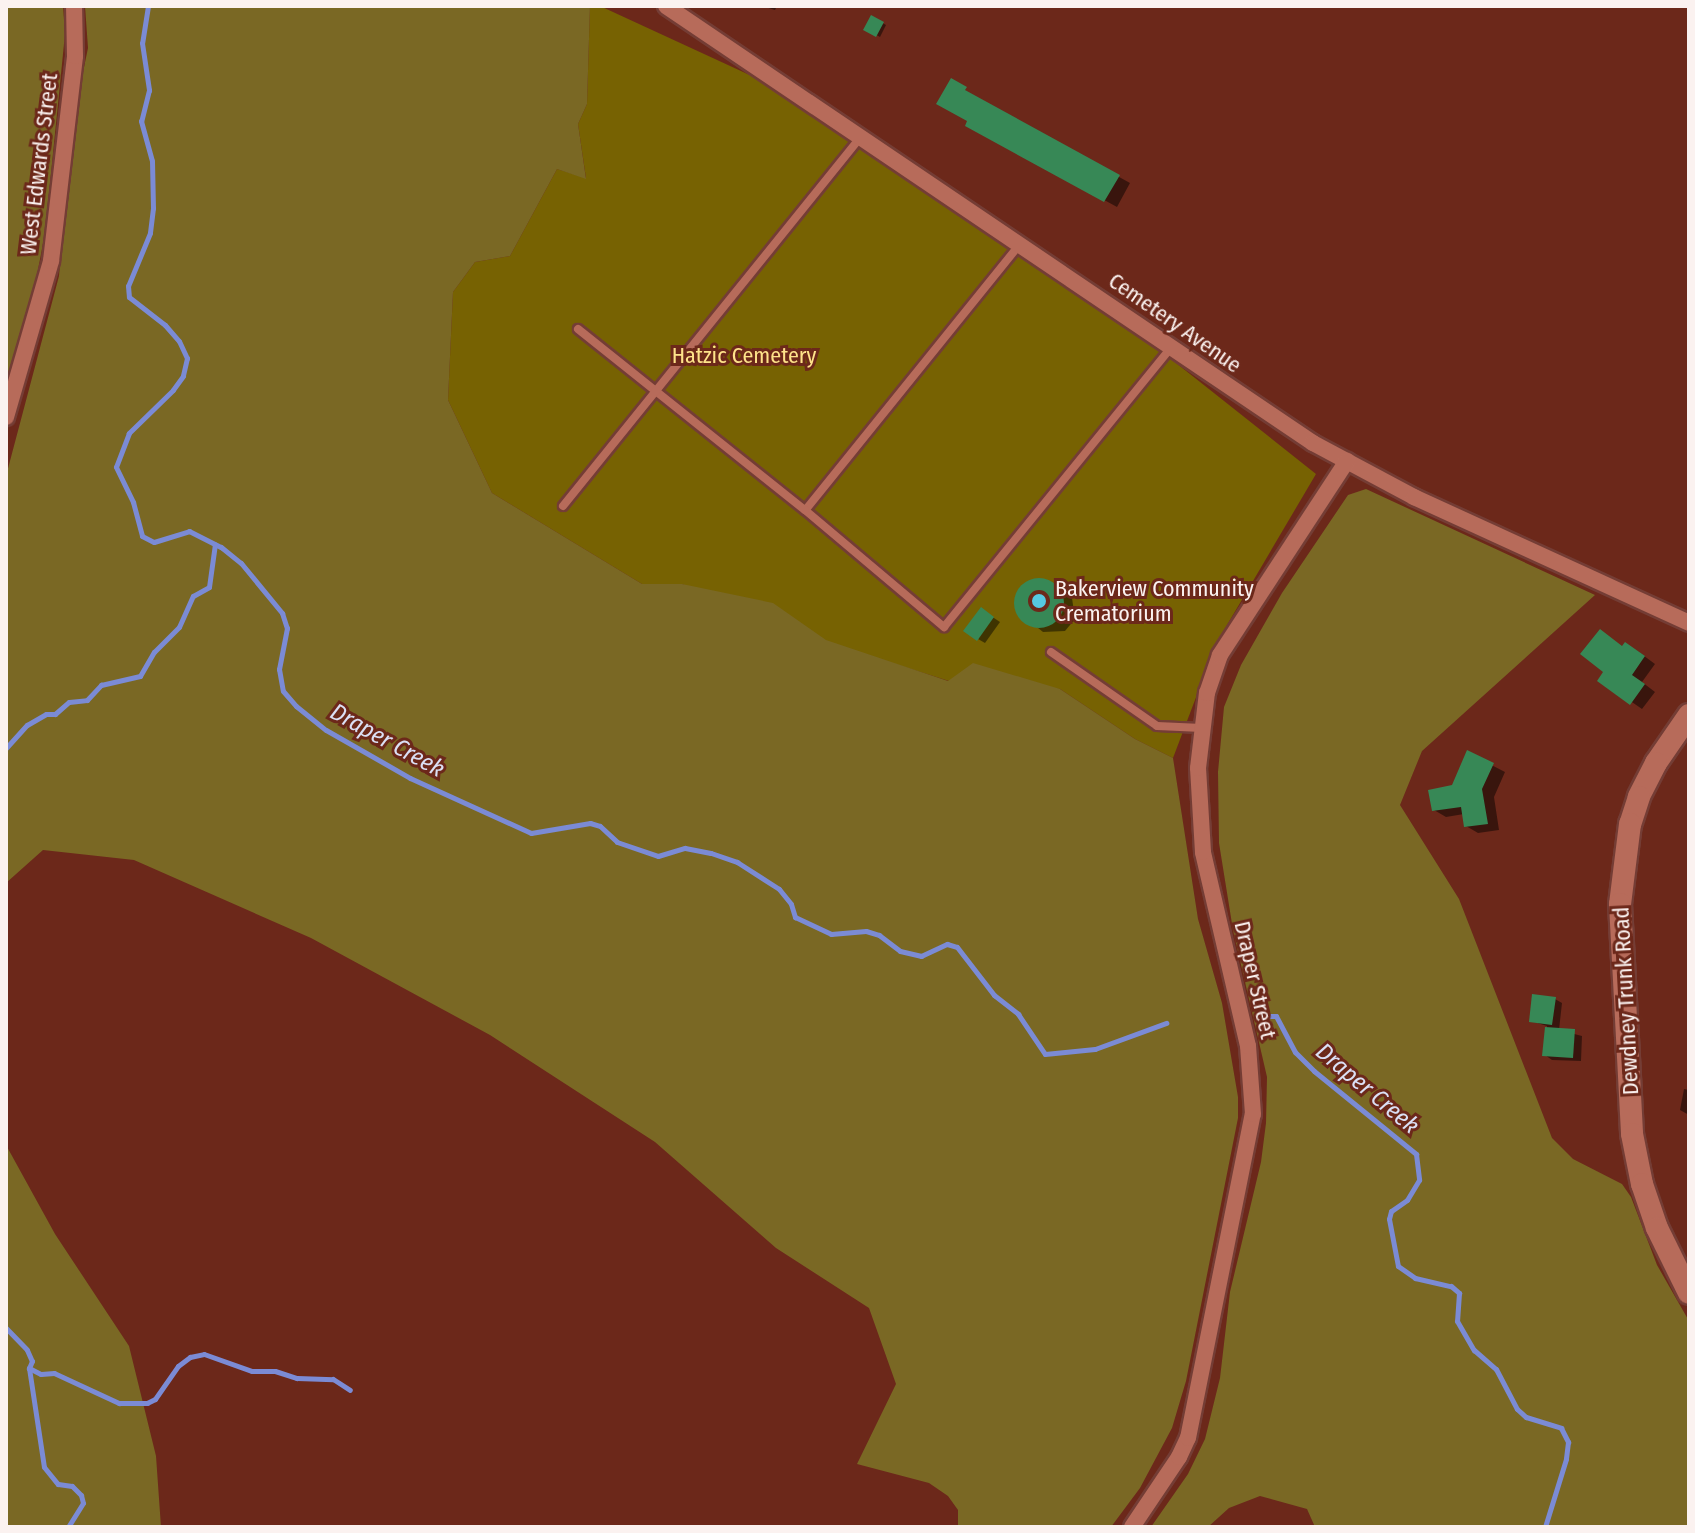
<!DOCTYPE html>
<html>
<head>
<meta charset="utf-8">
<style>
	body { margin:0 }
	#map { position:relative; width:1695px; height:1533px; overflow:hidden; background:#6c281a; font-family:"Fira Sans Condensed",sans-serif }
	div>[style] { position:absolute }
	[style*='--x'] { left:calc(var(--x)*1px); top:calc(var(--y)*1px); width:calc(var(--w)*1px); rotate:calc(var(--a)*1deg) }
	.green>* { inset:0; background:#776202 }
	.forest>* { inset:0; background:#7a6824 }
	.shadow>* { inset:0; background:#0007 }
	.stream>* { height:5px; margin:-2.5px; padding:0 2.5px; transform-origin:2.5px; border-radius:2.5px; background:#7b8bd5 }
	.building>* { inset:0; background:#378856 }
	.round { border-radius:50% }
	.roads { filter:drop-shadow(2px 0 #743d35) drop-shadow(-2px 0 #743d35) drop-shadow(0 2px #743d35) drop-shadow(0 -2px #743d35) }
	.service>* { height:8px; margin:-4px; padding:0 4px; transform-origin:4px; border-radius:4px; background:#b76b5a }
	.minor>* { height:16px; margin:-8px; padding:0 8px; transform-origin:8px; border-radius:8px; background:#b76b5a }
	.secondary>* { height:22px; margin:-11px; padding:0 11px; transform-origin:11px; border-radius:11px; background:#b76b5a }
	.dots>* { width:22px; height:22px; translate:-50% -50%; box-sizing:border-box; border:4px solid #6c281a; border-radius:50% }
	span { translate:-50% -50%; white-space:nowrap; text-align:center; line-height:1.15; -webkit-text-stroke:6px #6c281a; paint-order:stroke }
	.street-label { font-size:22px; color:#fbf2f0 }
	.park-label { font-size:22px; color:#fee38a }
	.poi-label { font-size:22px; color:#fbf2f0 }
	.left { translate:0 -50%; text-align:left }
	.water-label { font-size:24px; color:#dbe0f5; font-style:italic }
	.frame { position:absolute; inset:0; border:8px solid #fbf2f0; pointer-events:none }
</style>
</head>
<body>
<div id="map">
	<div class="green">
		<div style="clip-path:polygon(590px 6px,600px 6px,754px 77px,1166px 355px,1316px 474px,1217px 642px,1173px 758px,1135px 739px,1060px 689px,949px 681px,832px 644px,682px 584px,642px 584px,492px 493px,448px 400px,453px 292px,475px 262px,510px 256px,557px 169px,586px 178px,578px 124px,587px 104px)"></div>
	</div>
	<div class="forest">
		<div style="clip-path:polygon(6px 6px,63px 6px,65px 34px,45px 233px,33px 296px,6px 385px)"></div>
		<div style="clip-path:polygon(85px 6px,590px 6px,587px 104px,578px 124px,586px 179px,557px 169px,510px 256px,475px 262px,453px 292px,448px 400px,492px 493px,642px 584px,682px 584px,773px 603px,826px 640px,948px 681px,973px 663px,1060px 689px,1135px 739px,1173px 758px,1198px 919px,1222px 1003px,1238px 1097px,1238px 1118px,1186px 1381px,1172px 1428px,1140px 1488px,1111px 1527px,958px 1527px,958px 1510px,948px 1496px,929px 1483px,857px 1464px,896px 1384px,869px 1308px,776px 1248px,655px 1142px,490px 1035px,311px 938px,134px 860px,43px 850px,6px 883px,6px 476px,59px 276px,71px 130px,88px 48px)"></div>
		<div style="clip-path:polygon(1366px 489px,1595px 595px,1422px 751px,1400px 805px,1459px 899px,1552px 1138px,1573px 1159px,1622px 1184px,1631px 1197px,1657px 1265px,1689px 1321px,1689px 1527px,1315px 1527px,1307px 1509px,1260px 1496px,1229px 1508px,1208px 1527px,1151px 1527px,1188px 1474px,1205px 1439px,1220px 1378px,1230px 1292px,1261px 1162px,1266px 1123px,1267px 1077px,1233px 930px,1219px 843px,1218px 772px,1224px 707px,1241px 665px,1282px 593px,1348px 495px)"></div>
		<div style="clip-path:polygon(6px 1145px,55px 1234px,129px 1346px,156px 1456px,161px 1527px,6px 1527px)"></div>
	</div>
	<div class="shadow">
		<div style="clip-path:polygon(762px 6px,777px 6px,775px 10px)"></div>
		<div style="clip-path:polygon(872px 17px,886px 25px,880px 37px,866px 29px)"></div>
		<div style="clip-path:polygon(951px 81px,976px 98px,1130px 183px,1117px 207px,967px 125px,970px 120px)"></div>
		<div style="clip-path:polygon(1047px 580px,1072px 598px,1075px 619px,1065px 631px,1043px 632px,1016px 610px,1016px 598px,1024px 584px)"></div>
		<div style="clip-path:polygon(988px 614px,1000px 622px,985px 643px,978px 639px)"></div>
		<div style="clip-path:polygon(1636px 650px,1655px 664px,1642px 682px,1655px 692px,1642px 709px,1600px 680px)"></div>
		<div style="clip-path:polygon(1468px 753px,1505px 772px,1494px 797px,1499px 830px,1478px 833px,1466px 826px,1464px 814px,1446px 817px,1434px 810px,1454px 787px)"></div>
		<div style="clip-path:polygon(1555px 999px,1562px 1003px,1559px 1030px,1582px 1036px,1581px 1061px,1552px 1060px,1545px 1055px,1547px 1026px,1531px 1021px)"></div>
		<div style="clip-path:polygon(1684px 1089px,1689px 1090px,1689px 1115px,1680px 1110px)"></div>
	</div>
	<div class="stream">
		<div style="--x:148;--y:6;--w:37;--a:99"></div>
		<div style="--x:142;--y:43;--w:48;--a:81.5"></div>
		<div style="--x:149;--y:90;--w:32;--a:104"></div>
		<div style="--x:141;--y:121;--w:41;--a:74.6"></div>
		<div style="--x:152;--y:161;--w:47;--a:88.8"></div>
		<div style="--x:153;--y:208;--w:25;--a:97"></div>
		<div style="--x:150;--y:233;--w:57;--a:112.5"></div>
		<div style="--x:128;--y:286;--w:11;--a:85"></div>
		<div style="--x:129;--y:297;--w:46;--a:37.9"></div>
		<div style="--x:165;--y:325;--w:21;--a:49"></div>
		<div style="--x:179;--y:341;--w:19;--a:65"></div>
		<div style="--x:187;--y:358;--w:18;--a:103"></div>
		<div style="--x:183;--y:376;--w:17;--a:126"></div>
		<div style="--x:173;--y:390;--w:62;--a:135.7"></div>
		<div style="--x:129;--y:433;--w:36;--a:111"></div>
		<div style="--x:116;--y:467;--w:39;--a:64"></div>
		<div style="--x:133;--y:502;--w:35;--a:75"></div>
		<div style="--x:142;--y:536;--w:13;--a:27"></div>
		<div style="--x:154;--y:542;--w:37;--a:-17"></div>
		<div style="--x:189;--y:531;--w:36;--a:27"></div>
		<div style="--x:221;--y:547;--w:26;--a:39"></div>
		<div style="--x:241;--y:563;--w:65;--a:50.6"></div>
		<div style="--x:282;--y:613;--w:16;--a:72"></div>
		<div style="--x:287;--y:628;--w:42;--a:101"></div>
		<div style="--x:279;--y:669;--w:22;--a:80"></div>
		<div style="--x:283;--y:691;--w:20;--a:49"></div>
		<div style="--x:296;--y:706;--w:38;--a:39"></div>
		<div style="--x:326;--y:730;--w:97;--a:29.7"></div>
		<div style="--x:410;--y:778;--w:133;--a:24.4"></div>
		<div style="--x:531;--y:833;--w:60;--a:-9.6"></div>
		<div style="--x:590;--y:823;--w:10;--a:17"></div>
		<div style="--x:600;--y:826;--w:23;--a:43"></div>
		<div style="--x:617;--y:842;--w:43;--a:18.9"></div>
		<div style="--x:658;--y:856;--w:28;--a:-17"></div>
		<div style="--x:685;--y:848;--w:26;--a:11"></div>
		<div style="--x:711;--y:853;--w:28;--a:19"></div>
		<div style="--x:737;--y:862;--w:50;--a:32.7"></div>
		<div style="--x:779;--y:889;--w:19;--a:51"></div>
		<div style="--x:791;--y:904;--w:14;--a:73"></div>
		<div style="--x:795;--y:917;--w:40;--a:25"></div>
		<div style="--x:831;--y:934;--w:35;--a:-5"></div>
		<div style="--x:866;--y:931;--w:14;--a:17"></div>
		<div style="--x:879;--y:935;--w:26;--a:37"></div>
		<div style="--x:900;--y:951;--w:22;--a:13"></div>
		<div style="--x:921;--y:956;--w:29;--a:-25"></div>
		<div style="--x:947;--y:944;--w:10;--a:17"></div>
		<div style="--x:957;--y:947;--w:61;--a:52.4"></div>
		<div style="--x:994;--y:995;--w:31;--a:38"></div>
		<div style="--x:1018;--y:1014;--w:48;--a:56"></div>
		<div style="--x:1045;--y:1054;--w:50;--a:-5.7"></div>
		<div style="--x:1095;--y:1049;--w:76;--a:-20.1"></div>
		<div style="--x:6;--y:748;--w:31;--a:-48"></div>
		<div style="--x:27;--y:725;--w:22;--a:-30"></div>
		<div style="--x:46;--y:714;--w:9;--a:0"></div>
		<div style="--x:55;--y:714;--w:18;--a:-41"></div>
		<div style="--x:69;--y:702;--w:18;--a:-6"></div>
		<div style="--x:87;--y:700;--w:21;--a:-47"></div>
		<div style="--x:101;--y:685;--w:40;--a:-13"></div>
		<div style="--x:140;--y:676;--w:28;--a:-60"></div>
		<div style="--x:154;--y:652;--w:35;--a:-45"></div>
		<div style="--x:179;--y:627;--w:34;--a:-66"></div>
		<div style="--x:193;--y:596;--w:18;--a:-29"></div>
		<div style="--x:209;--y:587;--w:43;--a:-82.1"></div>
		<div style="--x:1270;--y:1016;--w:6;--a:0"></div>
		<div style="--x:1276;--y:1016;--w:41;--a:62.2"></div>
		<div style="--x:1295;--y:1052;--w:27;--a:45"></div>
		<div style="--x:1314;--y:1071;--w:132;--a:39.1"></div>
		<div style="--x:1416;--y:1154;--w:26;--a:83"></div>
		<div style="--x:1419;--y:1180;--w:23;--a:121"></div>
		<div style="--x:1407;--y:1200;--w:19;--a:145"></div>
		<div style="--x:1391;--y:1211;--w:8;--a:104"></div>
		<div style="--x:1389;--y:1219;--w:48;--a:79.2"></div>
		<div style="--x:1398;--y:1266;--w:21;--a:35"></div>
		<div style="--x:1415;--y:1278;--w:37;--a:13"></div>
		<div style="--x:1451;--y:1286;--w:11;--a:41"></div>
		<div style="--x:1459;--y:1293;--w:28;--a:94"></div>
		<div style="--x:1457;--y:1321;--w:34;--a:60"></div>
		<div style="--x:1474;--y:1350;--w:29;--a:41"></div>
		<div style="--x:1496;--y:1369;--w:45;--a:62.3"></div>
		<div style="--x:1517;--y:1409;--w:12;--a:42"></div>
		<div style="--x:1526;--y:1417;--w:37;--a:17"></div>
		<div style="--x:1561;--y:1428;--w:16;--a:63"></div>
		<div style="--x:1568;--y:1442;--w:17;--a:97"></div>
		<div style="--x:1566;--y:1459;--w:71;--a:107.2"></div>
		<div style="--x:6;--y:1328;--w:30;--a:46"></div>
		<div style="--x:27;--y:1350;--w:12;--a:66"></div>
		<div style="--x:32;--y:1361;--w:8;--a:113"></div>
		<div style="--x:29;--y:1368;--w:100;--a:81.4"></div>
		<div style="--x:44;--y:1467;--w:22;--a:51"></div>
		<div style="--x:58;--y:1484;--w:14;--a:8"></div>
		<div style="--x:72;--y:1486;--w:13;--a:45"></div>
		<div style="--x:81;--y:1495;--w:8;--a:76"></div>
		<div style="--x:83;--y:1503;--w:28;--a:122"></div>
		<div style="--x:29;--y:1368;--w:13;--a:27"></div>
		<div style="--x:41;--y:1374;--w:13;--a:-4"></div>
		<div style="--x:54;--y:1373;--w:72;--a:24.8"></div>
		<div style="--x:119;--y:1403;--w:28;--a:0"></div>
		<div style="--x:147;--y:1403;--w:9;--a:-27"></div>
		<div style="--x:155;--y:1399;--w:40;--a:-55.1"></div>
		<div style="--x:178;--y:1366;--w:15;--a:-37"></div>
		<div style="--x:190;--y:1357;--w:14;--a:-12"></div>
		<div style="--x:204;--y:1354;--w:51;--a:19.5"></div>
		<div style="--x:252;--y:1371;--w:23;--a:0"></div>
		<div style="--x:275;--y:1371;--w:23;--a:18"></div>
		<div style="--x:297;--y:1378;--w:36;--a:2"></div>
		<div style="--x:333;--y:1379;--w:20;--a:33"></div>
	</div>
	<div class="building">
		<div style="clip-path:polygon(871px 15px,884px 22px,876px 37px,863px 30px)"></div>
		<div style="clip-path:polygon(951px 78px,967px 87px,965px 90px,1120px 175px,1104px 202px,965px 126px,967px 121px,936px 104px)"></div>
		<div class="round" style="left:1014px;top:578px;width:50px;height:50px"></div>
		<div style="clip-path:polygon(981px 607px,994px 617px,977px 641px,963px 631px)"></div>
		<div style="clip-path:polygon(1600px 629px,1622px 646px,1625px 642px,1645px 656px,1632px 675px,1645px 684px,1630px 705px,1597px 681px,1603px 672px,1580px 654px)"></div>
		<div style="clip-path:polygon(1467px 750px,1494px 763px,1482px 789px,1488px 824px,1464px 827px,1461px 807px,1432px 811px,1428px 790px,1452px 785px)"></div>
		<div style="clip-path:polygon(1532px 994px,1556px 997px,1552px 1025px,1529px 1022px)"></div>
		<div style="clip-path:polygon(1545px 1027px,1575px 1029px,1573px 1058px,1542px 1056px)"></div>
	</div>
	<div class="roads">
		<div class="service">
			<div style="--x:1020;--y:244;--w:342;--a:128.9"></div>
			<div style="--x:805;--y:510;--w:182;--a:40.1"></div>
			<div style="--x:944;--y:627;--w:362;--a:-50.9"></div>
			<div style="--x:578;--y:329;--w:290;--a:38.6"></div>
			<div style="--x:563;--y:506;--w:474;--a:-51.1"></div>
			<div style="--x:1051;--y:652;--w:129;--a:34.9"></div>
			<div style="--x:1157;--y:726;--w:45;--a:2.5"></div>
		</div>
		<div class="minor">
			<div style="--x:666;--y:6;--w:781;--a:34.04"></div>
			<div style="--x:1313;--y:443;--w:115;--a:28.1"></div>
			<div style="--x:1414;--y:497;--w:302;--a:24.6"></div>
			<div style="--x:6;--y:417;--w:162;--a:-73.9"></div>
			<div style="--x:51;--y:261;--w:206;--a:-83.3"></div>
			<div style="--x:75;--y:56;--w:50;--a:-91.1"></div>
			<div style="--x:1132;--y:1527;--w:84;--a:-56.1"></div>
			<div style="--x:1179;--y:1457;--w:21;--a:-65"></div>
			<div style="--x:1188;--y:1438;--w:330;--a:-78.7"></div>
			<div style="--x:1253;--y:1114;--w:68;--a:-94.2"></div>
			<div style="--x:1248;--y:1046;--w:199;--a:-103.1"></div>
			<div style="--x:1203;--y:852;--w:84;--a:-93.4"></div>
			<div style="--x:1198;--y:768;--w:76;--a:-83.2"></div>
			<div style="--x:1207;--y:693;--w:40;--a:-71.1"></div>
			<div style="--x:1220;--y:655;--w:232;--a:-56.8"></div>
		</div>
		<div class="secondary">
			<div style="--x:1689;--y:715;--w:58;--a:124.5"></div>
			<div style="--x:1656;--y:763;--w:38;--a:117"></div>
			<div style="--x:1639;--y:797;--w:28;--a:108"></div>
			<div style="--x:1630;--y:824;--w:81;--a:97.1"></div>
			<div style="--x:1620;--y:904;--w:230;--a:87"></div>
			<div style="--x:1632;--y:1134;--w:51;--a:78.7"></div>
			<div style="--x:1642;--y:1184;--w:46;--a:71.2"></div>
			<div style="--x:1657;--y:1228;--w:72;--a:63.8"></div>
		</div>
	</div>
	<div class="dots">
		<div style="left:1039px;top:601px;background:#56c9e1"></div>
	</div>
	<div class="street-label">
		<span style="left:39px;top:164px;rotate:-83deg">West Edwards Street</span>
		<span style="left:1175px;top:323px;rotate:35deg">Cemetery Avenue</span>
		<span style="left:1255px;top:980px;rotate:77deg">Draper Street</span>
		<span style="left:1626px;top:1001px;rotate:-93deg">Dewdney Trunk Road</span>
	</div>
	<div class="park-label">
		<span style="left:744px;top:356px">Hatzic Cemetery</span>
	</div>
	<div class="poi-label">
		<span class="left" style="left:1055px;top:601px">Bakerview Community<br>Crematorium</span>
	</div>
	<div class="water-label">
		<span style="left:387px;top:741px;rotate:29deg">Draper Creek</span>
		<span style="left:1367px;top:1089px;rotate:40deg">Draper Creek</span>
	</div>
	<div class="frame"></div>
</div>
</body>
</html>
